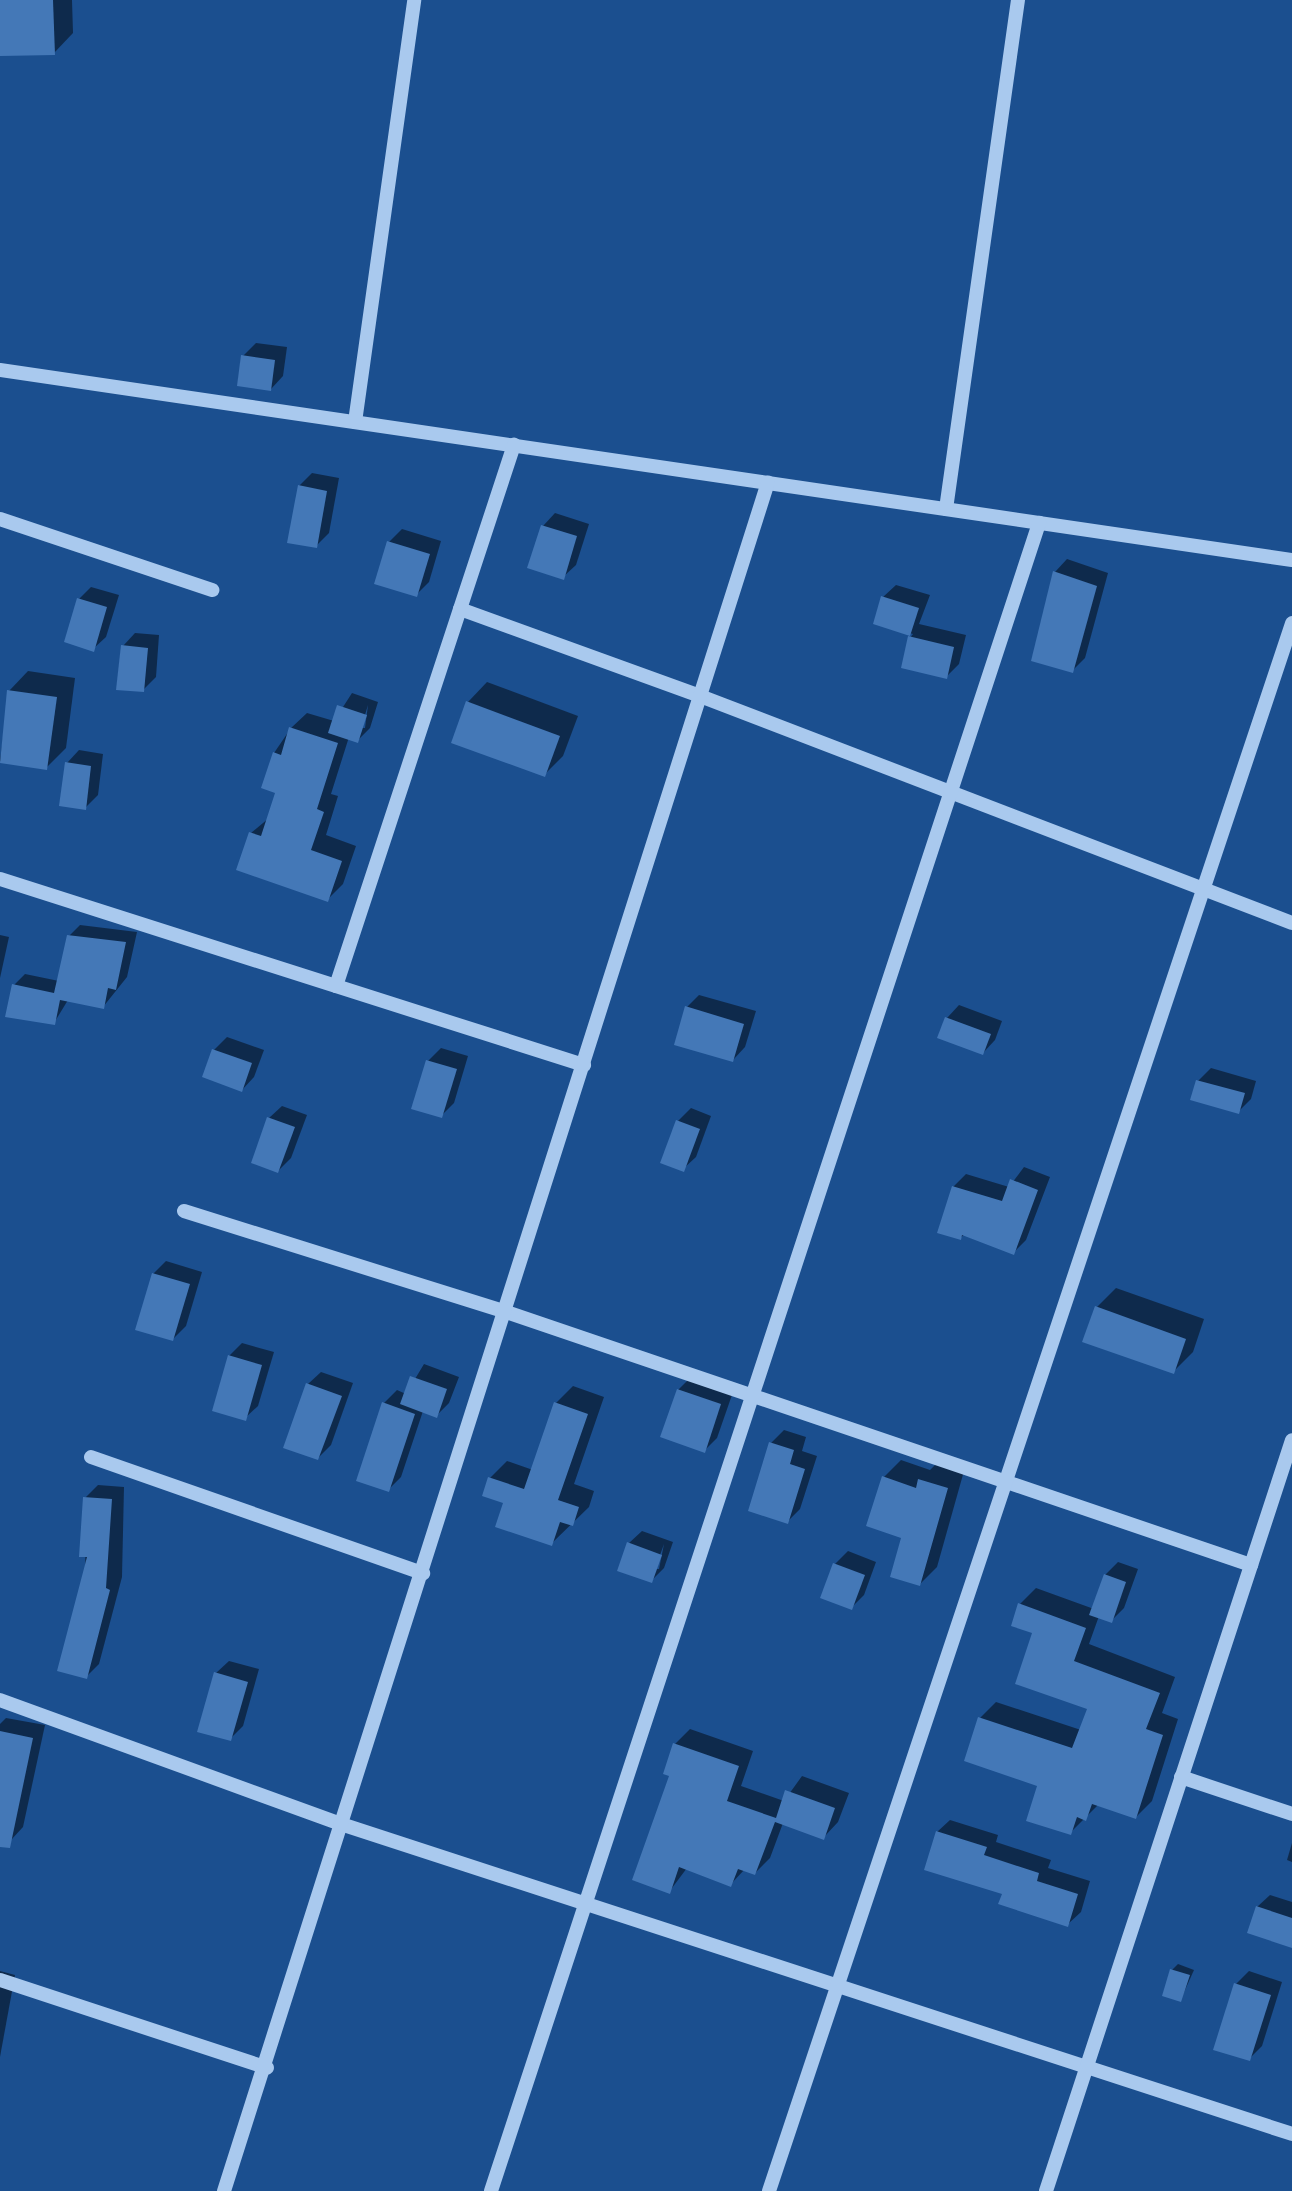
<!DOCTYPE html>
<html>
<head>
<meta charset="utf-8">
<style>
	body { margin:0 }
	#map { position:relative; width:1292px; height:2191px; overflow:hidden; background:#1b4f8f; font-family:"Work Sans",sans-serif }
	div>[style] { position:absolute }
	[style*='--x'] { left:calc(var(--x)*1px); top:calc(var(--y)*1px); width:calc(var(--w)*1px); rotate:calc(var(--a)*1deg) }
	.shadow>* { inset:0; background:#0007 }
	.building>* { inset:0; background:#4478b7 }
	.minor>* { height:14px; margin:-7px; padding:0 7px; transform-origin:7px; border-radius:7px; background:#a9c9ee }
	span { translate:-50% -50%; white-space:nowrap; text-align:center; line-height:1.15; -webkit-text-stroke:7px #1b4f8f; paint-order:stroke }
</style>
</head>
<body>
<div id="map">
	<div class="shadow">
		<div style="clip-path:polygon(0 0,72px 0,73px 33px,54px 53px,0 54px)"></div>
		<div style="clip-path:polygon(256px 343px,287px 347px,283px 376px,271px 389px,243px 356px)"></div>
		<div style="clip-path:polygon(312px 473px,339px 478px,329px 533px,316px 546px,299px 486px)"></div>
		<div style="clip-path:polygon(555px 513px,589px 524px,576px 565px,563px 577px,543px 526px)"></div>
		<div style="clip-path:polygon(402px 529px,441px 541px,429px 582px,416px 595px,389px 542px)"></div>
		<div style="clip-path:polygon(1067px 559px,1108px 573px,1085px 658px,1072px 671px,1055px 572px)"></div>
		<div style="clip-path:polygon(896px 585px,930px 595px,919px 624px,966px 635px,959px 664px,946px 677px,910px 638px,913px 634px,875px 622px,883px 597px)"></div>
		<div style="clip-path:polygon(91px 587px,119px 595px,106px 637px,93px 649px,79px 599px)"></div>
		<div style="clip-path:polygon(135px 633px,159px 635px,156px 677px,143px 690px,123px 646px)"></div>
		<div style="clip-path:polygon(28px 671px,75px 678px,66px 748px,47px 767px,0 761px,9px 691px)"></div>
		<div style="clip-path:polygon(487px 682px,578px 716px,563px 756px,544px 775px,468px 702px)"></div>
		<div style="clip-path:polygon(evenodd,352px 693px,378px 702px,370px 728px,358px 740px,349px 737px,331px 794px,338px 796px,326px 835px,356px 846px,343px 884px,327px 900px,251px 833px,269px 818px,278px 792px,274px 753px,291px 728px,307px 713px,334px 721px,352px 693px,368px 705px,365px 728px,361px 728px,368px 705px)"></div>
		<div style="clip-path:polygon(79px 750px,103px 754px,98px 795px,85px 808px,67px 763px)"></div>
		<div style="clip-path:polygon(80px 925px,137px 932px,127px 977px,103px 1007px,68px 1000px,54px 1023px,14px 985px,25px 974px,59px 981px,69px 936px)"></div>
		<div style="clip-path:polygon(0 935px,9px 937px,0 978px)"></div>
		<div style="clip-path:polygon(699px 995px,756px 1011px,745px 1047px,733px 1060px,687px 1007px)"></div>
		<div style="clip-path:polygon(959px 1005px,1002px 1021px,995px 1040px,983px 1053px,947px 1018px)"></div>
		<div style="clip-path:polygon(227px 1037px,264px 1050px,254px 1077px,242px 1090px,204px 1076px,214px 1050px)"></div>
		<div style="clip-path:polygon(441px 1048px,468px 1056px,454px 1103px,441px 1116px,428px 1061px)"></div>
		<div style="clip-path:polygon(1211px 1068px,1256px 1081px,1251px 1099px,1238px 1112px,1198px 1081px)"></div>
		<div style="clip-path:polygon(282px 1106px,307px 1115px,291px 1158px,278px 1171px,269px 1118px)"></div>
		<div style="clip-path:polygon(691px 1108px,711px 1116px,696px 1157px,683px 1169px,678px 1121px)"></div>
		<div style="clip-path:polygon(1024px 1167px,1050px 1177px,1026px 1240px,1013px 1253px,965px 1234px,960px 1238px,953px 1187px,966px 1174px,1009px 1187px)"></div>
		<div style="clip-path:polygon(166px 1261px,202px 1272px,186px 1326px,173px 1339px,153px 1274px)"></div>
		<div style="clip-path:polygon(1116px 1288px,1204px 1319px,1193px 1352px,1173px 1372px,1097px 1307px)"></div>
		<div style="clip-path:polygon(242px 1343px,274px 1352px,258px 1406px,245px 1418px,229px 1356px)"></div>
		<div style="clip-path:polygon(424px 1364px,459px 1377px,449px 1403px,436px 1416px,423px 1411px,401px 1477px,388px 1490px,384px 1403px,397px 1390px,406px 1394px)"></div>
		<div style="clip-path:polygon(321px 1372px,353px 1383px,331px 1445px,318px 1458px,308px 1384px)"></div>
		<div style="clip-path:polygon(691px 1377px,733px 1392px,717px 1438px,704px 1451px,678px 1390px)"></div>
		<div style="clip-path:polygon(573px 1386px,604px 1397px,574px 1484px,594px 1491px,589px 1507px,551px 1544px,506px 1502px,484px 1495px,490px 1478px,507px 1461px,533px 1470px,556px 1403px)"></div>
		<div style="clip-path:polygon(784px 1430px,806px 1437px,802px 1451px,817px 1456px,800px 1509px,787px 1522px,771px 1443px)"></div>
		<div style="clip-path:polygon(901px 1460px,930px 1470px,937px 1463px,964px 1471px,937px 1567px,920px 1584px,884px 1477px)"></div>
		<div style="clip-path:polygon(98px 1485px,124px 1487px,122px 1577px,99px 1664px,86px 1677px,85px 1498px)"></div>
		<div style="clip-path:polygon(evenodd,642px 1531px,673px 1542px,664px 1568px,651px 1581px,629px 1543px,642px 1531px,664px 1544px,659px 1569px,655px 1569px,664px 1544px)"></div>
		<div style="clip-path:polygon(848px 1551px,876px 1562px,864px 1595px,851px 1608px,823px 1597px,835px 1564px)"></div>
		<div style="clip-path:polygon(1118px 1562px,1138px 1569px,1124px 1608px,1112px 1620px,1099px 1616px,1089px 1644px,1175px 1677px,1162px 1713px,1178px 1719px,1152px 1801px,1136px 1817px,1099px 1804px,1070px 1833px,1040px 1785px,980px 1718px,996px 1702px,1081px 1730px,1089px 1707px,1020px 1604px,1036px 1588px,1094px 1609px,1105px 1575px)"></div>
		<div style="clip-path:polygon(229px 1661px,259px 1669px,243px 1726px,230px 1739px,216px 1673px)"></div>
		<div style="clip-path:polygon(6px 1718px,45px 1725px,23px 1827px,11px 1840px,0 1838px,0 1724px)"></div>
		<div style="clip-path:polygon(690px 1729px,753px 1751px,741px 1786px,784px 1801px,802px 1776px,849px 1793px,838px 1822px,824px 1837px,783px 1823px,770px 1858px,755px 1873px,745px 1869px,730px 1885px,687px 1868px,669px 1892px,671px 1775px,675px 1744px)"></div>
		<div style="clip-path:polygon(950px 1820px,998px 1835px,996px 1842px,1051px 1860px,1048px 1868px,1090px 1881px,1081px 1912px,1068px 1924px,1004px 1893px,937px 1832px)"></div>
		<div style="clip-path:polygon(1292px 1843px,1292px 1862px,1287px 1860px)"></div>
		<div style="clip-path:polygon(1270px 1895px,1292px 1902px,1292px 1946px,1257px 1907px)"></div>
		<div style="clip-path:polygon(1178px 1964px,1194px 1970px,1181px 1999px,1172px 1970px)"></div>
		<div style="clip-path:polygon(0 1971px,15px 1975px,0 2057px)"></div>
		<div style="clip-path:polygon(1249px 1971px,1282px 1982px,1262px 2046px,1249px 2059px,1236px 1984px)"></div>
	</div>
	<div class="building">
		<div style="clip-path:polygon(0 0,53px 0,55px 55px,0 56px)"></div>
		<div style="clip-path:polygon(241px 355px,275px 360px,271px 391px,237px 386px)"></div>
		<div style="clip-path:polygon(298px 485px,327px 491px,317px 548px,287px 543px)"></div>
		<div style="clip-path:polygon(541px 525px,577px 536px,564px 580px,527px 568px)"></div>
		<div style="clip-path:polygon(387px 541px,430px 554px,417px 597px,374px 584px)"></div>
		<div style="clip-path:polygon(1053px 571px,1097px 586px,1073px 673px,1031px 661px)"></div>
		<div style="clip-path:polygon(881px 596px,919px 608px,910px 636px,873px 624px)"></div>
		<div style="clip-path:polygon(77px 598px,107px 607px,94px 652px,64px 642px)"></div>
		<div style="clip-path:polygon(908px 636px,954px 647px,947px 679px,901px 668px)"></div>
		<div style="clip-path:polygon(121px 645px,148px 648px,144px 692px,116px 690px)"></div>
		<div style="clip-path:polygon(7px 690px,57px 697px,47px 770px,0 763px)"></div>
		<div style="clip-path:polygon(466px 701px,560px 736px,545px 777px,451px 743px)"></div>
		<div style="clip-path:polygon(337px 705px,367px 715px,358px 743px,328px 733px)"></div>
		<div style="clip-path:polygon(289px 727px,338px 743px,317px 809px,324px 812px,311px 850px,342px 861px,328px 902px,236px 870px,249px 832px,261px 836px,275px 793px,261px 788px,273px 752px,281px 755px)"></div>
		<div style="clip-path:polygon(65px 762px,91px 766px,86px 810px,59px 806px)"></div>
		<div style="clip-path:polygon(67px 935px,126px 942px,116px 990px,108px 988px,104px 1009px,60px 1000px,55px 1025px,5px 1017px,12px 984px,54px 993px)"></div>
		<div style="clip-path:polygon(685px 1006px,744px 1024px,733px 1062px,674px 1045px)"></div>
		<div style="clip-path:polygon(945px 1017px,991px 1034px,983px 1055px,937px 1038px)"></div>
		<div style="clip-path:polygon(212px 1049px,252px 1063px,242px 1092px,202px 1077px)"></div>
		<div style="clip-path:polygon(426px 1060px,457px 1069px,442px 1118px,411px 1109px)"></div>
		<div style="clip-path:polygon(1196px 1080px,1245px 1093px,1239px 1114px,1190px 1100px)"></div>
		<div style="clip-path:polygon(267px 1117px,295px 1127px,278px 1173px,251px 1163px)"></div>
		<div style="clip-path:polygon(676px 1120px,700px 1129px,684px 1172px,660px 1163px)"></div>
		<div style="clip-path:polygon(1010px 1179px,1038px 1190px,1014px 1255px,962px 1235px,961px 1240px,937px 1233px,952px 1186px,1002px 1201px)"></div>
		<div style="clip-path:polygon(152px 1273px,190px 1284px,173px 1341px,135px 1330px)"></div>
		<div style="clip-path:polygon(1095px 1306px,1186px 1339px,1174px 1374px,1082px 1342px)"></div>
		<div style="clip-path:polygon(228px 1355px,262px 1365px,246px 1421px,212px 1411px)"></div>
		<div style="clip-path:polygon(410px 1376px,447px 1389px,437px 1418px,400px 1404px)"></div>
		<div style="clip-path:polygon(306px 1383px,342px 1396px,318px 1460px,283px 1448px)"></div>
		<div style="clip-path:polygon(677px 1389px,721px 1404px,705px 1453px,660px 1437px)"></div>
		<div style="clip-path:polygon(382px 1402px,415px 1414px,389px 1492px,356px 1481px)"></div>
		<div style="clip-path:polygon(554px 1402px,588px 1414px,558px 1500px,579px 1507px,573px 1526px,560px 1522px,552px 1546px,495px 1527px,503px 1503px,482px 1496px,488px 1477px,524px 1489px)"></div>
		<div style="clip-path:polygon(769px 1442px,794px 1450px,790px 1464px,805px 1469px,788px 1524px,748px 1511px)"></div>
		<div style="clip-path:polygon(882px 1476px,916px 1488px,918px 1479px,948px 1488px,920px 1586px,890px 1577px,901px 1538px,866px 1526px)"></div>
		<div style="clip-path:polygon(83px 1497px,112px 1499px,106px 1588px,110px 1590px,87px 1679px,57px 1671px,87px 1557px,79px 1557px)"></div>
		<div style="clip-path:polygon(627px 1542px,662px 1555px,652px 1583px,617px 1571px)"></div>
		<div style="clip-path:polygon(833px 1563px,865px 1575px,852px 1610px,820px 1598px)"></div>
		<div style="clip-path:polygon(1104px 1574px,1126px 1582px,1112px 1623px,1089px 1615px)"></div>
		<div style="clip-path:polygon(1018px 1603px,1086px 1628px,1074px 1661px,1160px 1693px,1146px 1729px,1163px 1735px,1136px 1819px,1092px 1804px,1086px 1821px,1077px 1817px,1071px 1835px,1026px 1821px,1037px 1786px,964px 1761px,978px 1717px,1072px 1748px,1087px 1709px,1015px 1684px,1032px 1633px,1011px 1626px)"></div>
		<div style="clip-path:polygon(214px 1672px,248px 1682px,231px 1741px,197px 1732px)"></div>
		<div style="clip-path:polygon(0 1731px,33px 1738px,10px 1848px,0 1847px)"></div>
		<div style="clip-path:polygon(673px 1743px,739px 1766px,727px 1801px,776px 1818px,785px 1790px,835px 1808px,824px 1840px,775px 1822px,755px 1875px,738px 1869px,731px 1887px,679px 1867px,670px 1894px,632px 1880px,669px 1776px,663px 1774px)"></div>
		<div style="clip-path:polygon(936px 1831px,987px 1847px,984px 1855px,1039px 1873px,1037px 1881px,1078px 1894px,1068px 1927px,998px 1904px,1002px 1894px,924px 1870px)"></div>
		<div style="clip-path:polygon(1256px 1906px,1292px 1918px,1292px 1948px,1247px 1933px)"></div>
		<div style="clip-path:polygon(1170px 1969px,1190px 1975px,1181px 2002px,1162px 1996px)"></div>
		<div style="clip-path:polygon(1234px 1983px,1271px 1995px,1250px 2061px,1213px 2050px)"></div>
	</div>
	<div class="minor">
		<div style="--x:0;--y:370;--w:1306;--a:8.37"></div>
		<div style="--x:355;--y:422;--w:426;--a:-82"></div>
		<div style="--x:946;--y:509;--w:514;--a:-81.95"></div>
		<div style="--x:0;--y:519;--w:224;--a:18.5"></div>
		<div style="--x:460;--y:609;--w:255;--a:19.9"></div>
		<div style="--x:700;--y:696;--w:634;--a:20.98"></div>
		<div style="--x:0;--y:879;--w:613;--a:17.67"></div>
		<div style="--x:336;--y:986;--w:570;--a:-71.79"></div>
		<div style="--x:184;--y:1211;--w:337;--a:17.4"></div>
		<div style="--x:506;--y:1312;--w:787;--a:18.76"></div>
		<div style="--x:91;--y:1457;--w:352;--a:19.3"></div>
		<div style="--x:0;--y:1700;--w:366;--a:20"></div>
		<div style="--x:344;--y:1825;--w:997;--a:18.05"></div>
		<div style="--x:1181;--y:1777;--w:117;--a:18.4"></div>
		<div style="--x:0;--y:1980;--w:281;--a:18.2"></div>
		<div style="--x:224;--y:2191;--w:1793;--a:-72.34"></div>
		<div style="--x:491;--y:2191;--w:1756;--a:-71.81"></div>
		<div style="--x:769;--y:2191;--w:1653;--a:-71.55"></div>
		<div style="--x:1046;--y:2191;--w:790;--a:-71.86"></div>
	</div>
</div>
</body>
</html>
